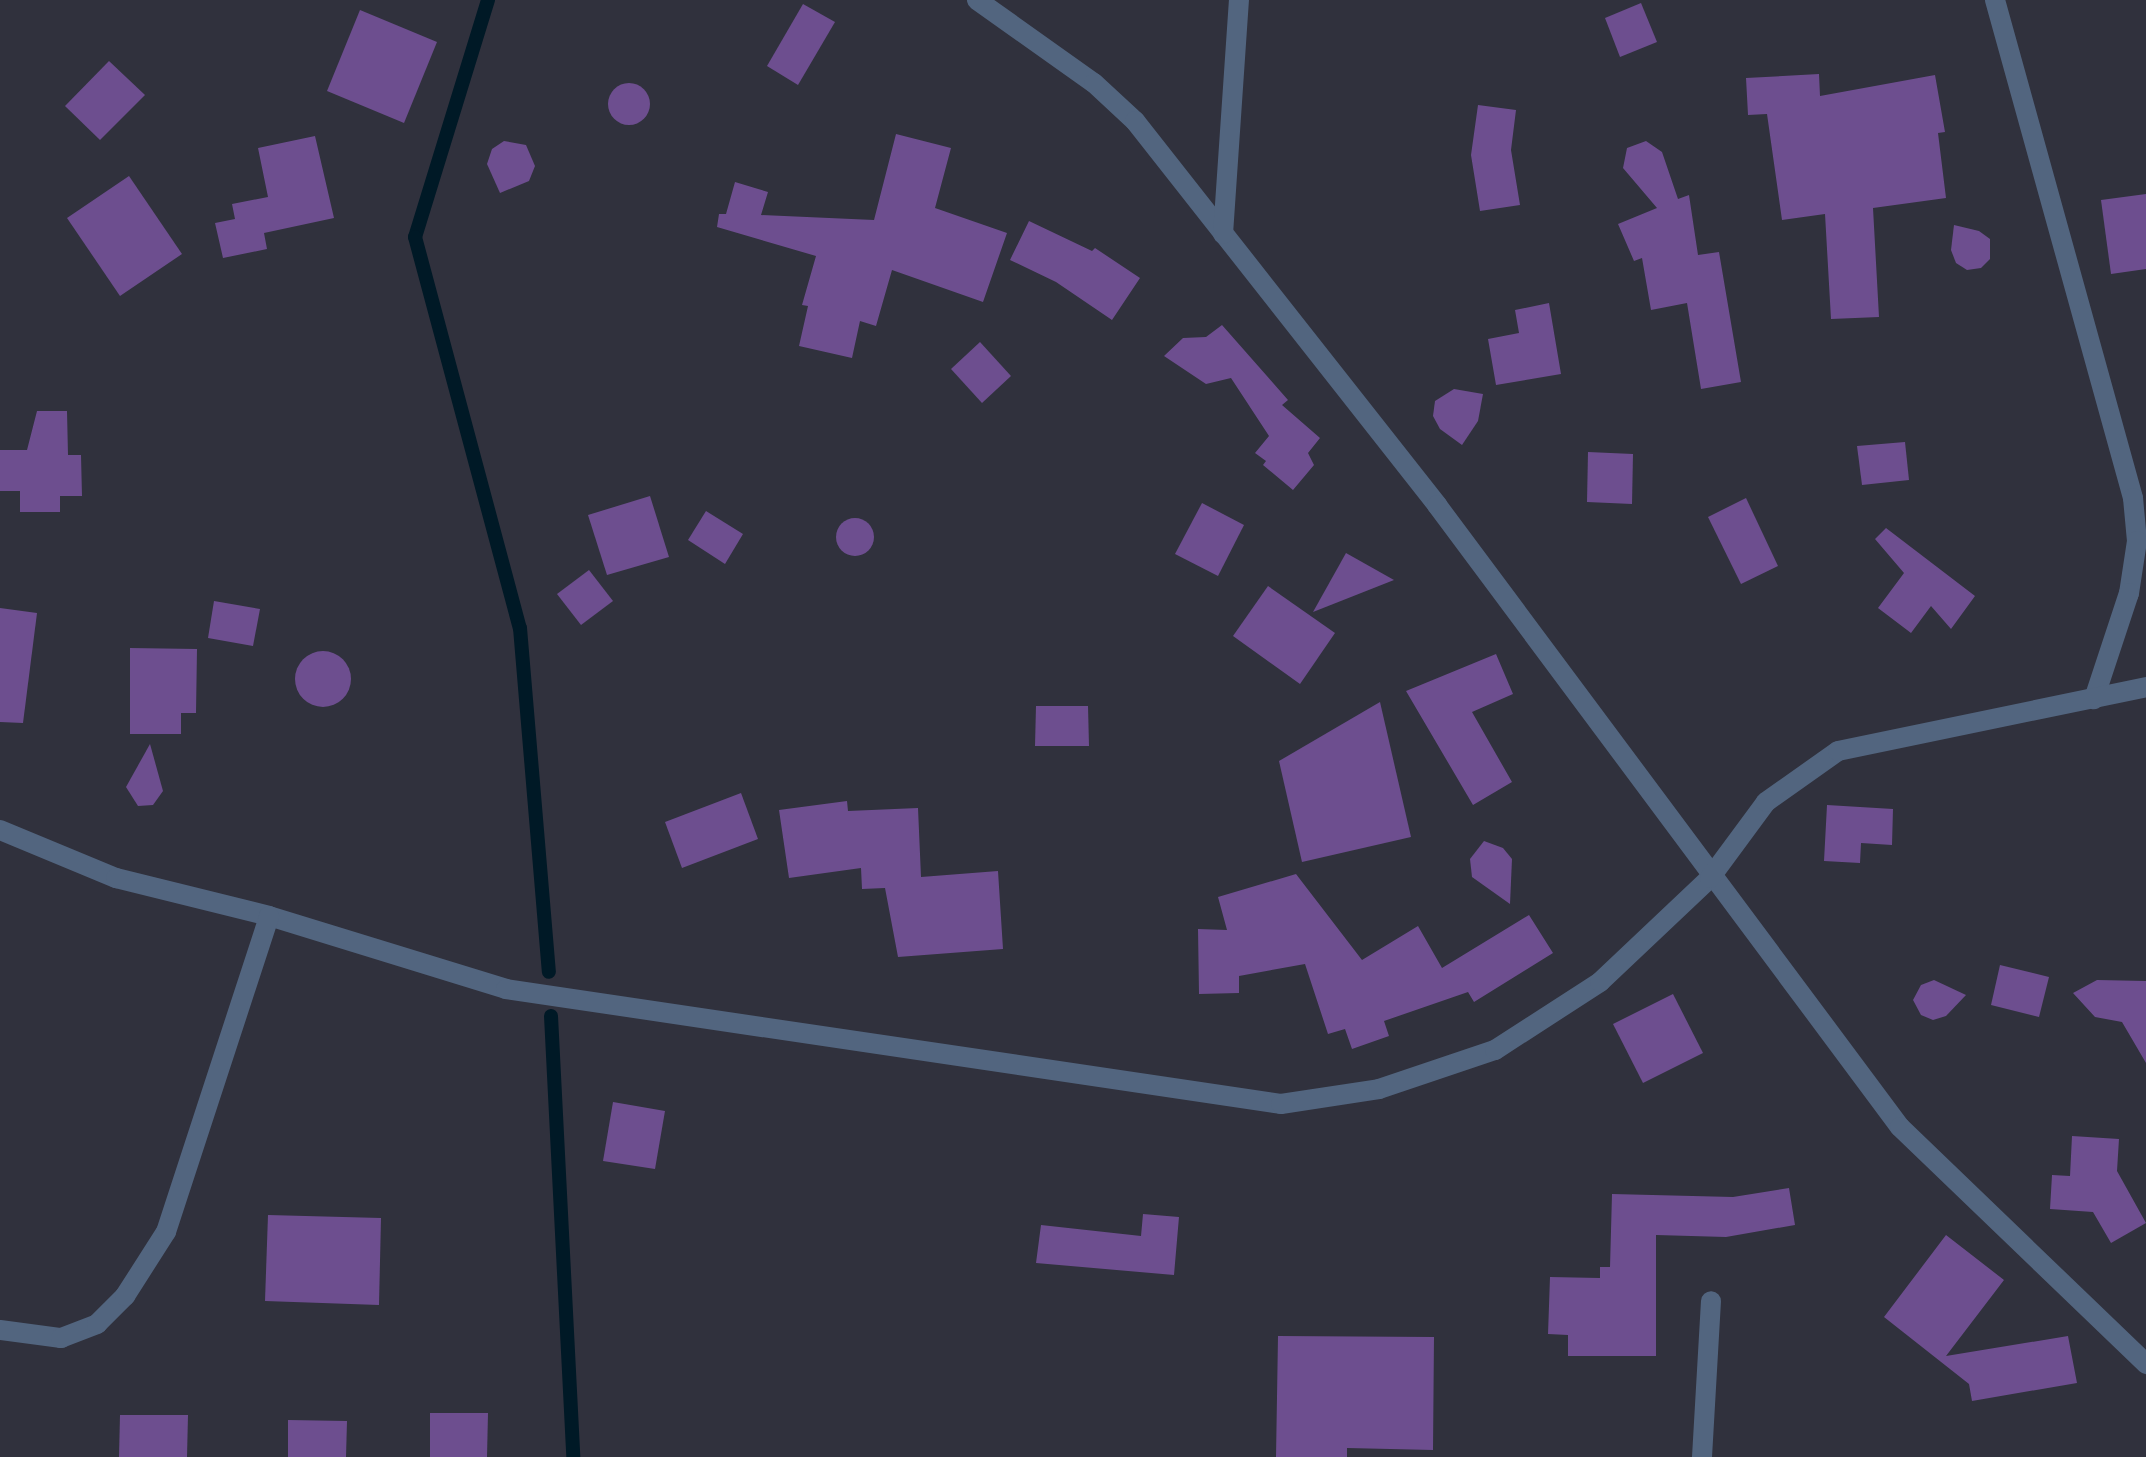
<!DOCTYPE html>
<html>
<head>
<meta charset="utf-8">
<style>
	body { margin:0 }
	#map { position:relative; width:2146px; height:1457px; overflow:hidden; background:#30313d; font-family:Montserrat,sans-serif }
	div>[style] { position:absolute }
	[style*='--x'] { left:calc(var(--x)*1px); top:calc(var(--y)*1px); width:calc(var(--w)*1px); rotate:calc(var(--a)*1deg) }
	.stream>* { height:14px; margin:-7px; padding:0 7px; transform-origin:7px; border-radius:7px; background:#001926 }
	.building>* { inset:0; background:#6d4e8f }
	.round { border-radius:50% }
	.service>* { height:20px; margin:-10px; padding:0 10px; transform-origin:10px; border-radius:10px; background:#52657f }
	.minor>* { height:20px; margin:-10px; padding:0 10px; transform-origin:10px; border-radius:10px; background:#52657f }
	span { translate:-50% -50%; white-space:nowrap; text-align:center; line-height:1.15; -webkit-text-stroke:8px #19191f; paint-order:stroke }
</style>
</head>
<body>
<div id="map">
	<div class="stream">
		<div style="--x:488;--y:0;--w:248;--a:107.1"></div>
		<div style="--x:415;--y:237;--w:405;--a:75"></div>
		<div style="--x:520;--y:628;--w:345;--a:85.2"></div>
		<div style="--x:551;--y:1016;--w:442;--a:87.1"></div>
	</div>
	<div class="building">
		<div style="clip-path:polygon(1641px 3px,1657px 42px,1620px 57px,1605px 18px)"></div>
		<div style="clip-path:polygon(803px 4px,835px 22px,798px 85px,767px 66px)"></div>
		<div style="clip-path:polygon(360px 10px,437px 42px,404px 123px,327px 91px)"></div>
		<div style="clip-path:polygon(109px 61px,145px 95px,100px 140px,65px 106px)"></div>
		<div style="clip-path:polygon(1819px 74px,1820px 96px,1935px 75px,1945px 132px,1938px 133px,1946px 198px,1873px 208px,1879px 317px,1831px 319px,1825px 214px,1782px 220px,1767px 114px,1748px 115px,1746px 78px)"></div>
		<div class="round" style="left:608px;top:83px;width:42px;height:42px"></div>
		<div style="clip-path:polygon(1478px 105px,1516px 110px,1511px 150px,1520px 205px,1480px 211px,1471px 155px)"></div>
		<div style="clip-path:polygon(896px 134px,951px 148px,935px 208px,1007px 233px,983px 302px,892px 270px,876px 326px,860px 321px,852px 358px,799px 346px,808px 306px,802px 305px,816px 256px,717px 227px,719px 214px,726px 214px,735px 182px,768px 192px,761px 215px,874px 220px)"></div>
		<div style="clip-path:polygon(315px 136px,334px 218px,264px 233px,267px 249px,223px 258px,215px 223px,235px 219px,232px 204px,268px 197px,258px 148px)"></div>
		<div style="clip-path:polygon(504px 141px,526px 145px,535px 166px,529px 181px,500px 193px,487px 164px,492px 149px)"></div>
		<div style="clip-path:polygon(1646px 141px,1662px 152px,1678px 199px,1689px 195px,1698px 255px,1719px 252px,1741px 382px,1701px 389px,1687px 303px,1651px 310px,1642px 258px,1634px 261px,1618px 224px,1657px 208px,1623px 168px,1627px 148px)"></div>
		<div style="clip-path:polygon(129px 176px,182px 254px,120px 296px,67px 218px)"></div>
		<div style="clip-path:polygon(2146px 194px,2146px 269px,2111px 274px,2101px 200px)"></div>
		<div style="clip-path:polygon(1029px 221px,1092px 251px,1095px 248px,1140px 278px,1112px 320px,1056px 282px,1010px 260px)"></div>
		<div style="clip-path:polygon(1954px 225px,1979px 231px,1990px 239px,1990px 259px,1981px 268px,1967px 270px,1956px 263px,1951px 250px)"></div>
		<div style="clip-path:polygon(1549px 303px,1561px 374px,1496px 385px,1488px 339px,1519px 333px,1515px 310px)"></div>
		<div style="clip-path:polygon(1222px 325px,1288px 400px,1282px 405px,1320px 438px,1308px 453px,1314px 465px,1293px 490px,1263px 465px,1266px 461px,1255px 453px,1269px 436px,1231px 378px,1206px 384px,1164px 356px,1183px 338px,1206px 337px)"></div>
		<div style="clip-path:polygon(980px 342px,1011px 376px,982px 403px,951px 369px)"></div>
		<div style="clip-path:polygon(1454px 389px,1483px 394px,1478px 421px,1462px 445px,1440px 429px,1433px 416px,1435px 401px)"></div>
		<div style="clip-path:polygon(37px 411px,67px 411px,68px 455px,81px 455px,82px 496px,60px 496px,60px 512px,20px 512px,20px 491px,0 491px,0 450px,27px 450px)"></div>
		<div style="clip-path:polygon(1905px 442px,1909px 480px,1862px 485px,1857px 446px)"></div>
		<div style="clip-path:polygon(1588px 452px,1633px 454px,1632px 504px,1587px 502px)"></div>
		<div style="clip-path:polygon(650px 496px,669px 557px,607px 575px,588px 515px)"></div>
		<div style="clip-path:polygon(1746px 498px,1778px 566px,1741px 584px,1708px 517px)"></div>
		<div style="clip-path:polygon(1202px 503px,1244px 525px,1218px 576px,1175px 554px)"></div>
		<div style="clip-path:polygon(706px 511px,743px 534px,725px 564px,688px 540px)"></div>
		<div class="round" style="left:836px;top:518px;width:38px;height:38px"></div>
		<div style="clip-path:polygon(1886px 528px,1975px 596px,1951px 629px,1931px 606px,1911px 633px,1878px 608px,1904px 573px,1875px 539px)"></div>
		<div style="clip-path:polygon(1346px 553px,1394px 580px,1313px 612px)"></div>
		<div style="clip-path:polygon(589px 570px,613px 601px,581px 625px,557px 594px)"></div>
		<div style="clip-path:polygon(1268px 586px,1335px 633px,1300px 684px,1233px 636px)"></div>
		<div style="clip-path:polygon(214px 601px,260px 609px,253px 646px,208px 638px)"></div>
		<div style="clip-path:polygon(0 608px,37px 613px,23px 723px,0 722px)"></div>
		<div style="clip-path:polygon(130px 648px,197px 649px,196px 713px,181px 713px,181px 734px,130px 734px)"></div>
		<div class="round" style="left:295px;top:651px;width:56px;height:56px"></div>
		<div style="clip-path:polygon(1496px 654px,1513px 694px,1472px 712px,1512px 782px,1473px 805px,1406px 691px)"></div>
		<div style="clip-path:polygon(1380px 702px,1411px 837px,1302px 862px,1279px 761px)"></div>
		<div style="clip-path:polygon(1036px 706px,1088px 706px,1089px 746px,1035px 746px)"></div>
		<div style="clip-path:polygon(150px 744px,163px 791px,153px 805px,138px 806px,126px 787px)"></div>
		<div style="clip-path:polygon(741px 793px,758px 839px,682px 868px,665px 822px)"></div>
		<div style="clip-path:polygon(847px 801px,848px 811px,918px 808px,921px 877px,998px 871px,1003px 949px,898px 957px,885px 888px,862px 889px,861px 868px,789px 878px,779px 810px)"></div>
		<div style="clip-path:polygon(1827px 805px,1893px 809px,1892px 845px,1861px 843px,1860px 863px,1824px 861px)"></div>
		<div style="clip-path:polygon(1484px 841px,1503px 848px,1512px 859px,1510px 904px,1472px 877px,1470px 859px)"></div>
		<div style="clip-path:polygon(1296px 874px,1362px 960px,1418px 926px,1442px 968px,1529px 915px,1553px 953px,1474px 1002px,1468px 992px,1384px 1021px,1389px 1036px,1352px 1049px,1345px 1029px,1328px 1034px,1305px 964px,1239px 976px,1239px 993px,1199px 994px,1198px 929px,1227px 930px,1218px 897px)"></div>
		<div style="clip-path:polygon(2000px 965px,2049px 977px,2039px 1017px,1991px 1005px)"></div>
		<div style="clip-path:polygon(1934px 980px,1966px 995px,1946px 1016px,1933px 1020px,1921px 1015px,1913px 1000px,1921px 985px)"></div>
		<div style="clip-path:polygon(2097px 980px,2146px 981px,2146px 1063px,2122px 1022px,2095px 1017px,2073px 993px)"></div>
		<div style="clip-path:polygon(1673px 994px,1703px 1053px,1643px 1083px,1613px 1024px)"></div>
		<div style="clip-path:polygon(613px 1102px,665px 1111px,655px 1169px,603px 1161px)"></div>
		<div style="clip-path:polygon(2072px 1136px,2119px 1139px,2117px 1171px,2146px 1223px,2111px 1243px,2093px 1212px,2050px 1209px,2052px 1175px,2070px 1176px)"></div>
		<div style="clip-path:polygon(1789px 1188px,1795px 1225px,1726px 1237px,1656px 1235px,1656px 1356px,1568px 1356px,1568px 1335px,1548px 1334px,1550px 1277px,1600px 1278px,1600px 1267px,1610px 1267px,1612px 1194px,1733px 1197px)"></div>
		<div style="clip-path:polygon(1143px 1214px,1179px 1217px,1174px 1275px,1036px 1263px,1041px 1225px,1141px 1236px)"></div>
		<div style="clip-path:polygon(268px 1215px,381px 1218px,379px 1305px,265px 1301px)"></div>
		<div style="clip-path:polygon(1946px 1235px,2004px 1280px,1946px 1356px,2068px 1336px,2077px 1383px,1972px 1401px,1969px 1384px,1884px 1317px)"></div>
		<div style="clip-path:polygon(1278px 1336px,1434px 1337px,1433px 1450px,1347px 1448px,1347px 1457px,1276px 1457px)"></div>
		<div style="clip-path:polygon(430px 1413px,488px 1413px,487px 1457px,430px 1457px)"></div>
		<div style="clip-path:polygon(120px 1415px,188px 1415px,187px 1457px,119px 1457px)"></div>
		<div style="clip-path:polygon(288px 1420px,347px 1421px,346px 1457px,288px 1457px)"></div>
	</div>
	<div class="service">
		<div style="--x:1702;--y:1457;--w:156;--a:-86.7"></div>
	</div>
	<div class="minor">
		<div style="--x:977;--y:0;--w:143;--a:35.4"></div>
		<div style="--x:1094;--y:83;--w:56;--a:42.8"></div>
		<div style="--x:1135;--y:121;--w:489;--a:51.8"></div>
		<div style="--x:1437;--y:505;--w:775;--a:53.34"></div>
		<div style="--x:1900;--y:1127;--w:342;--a:43.9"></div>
		<div style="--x:1995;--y:0;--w:517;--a:74.51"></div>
		<div style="--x:2133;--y:498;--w:43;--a:84.7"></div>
		<div style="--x:2137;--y:541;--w:53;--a:98.7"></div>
		<div style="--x:2129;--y:593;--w:112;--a:108.3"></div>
		<div style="--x:1223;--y:234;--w:235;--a:-86.1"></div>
		<div style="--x:0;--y:830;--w:126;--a:22.5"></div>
		<div style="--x:116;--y:878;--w:158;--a:13.9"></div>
		<div style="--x:269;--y:916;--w:248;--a:17.1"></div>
		<div style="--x:506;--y:989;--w:783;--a:8.44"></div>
		<div style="--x:1281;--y:1104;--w:99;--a:-8.7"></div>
		<div style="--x:1379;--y:1089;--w:122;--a:-18.6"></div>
		<div style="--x:1495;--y:1050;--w:125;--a:-32.9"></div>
		<div style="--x:1600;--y:982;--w:151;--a:-43.4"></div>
		<div style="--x:1710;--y:878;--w:94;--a:-53.6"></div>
		<div style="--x:1766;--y:802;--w:88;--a:-35.3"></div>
		<div style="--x:1838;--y:751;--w:315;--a:-11.7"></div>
		<div style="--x:0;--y:1330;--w:62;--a:7.5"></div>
		<div style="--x:61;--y:1338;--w:39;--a:-21"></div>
		<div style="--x:97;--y:1324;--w:40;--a:-45"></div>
		<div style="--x:125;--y:1296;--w:76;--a:-57.4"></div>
		<div style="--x:166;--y:1232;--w:332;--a:-71.9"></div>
	</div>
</div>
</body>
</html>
